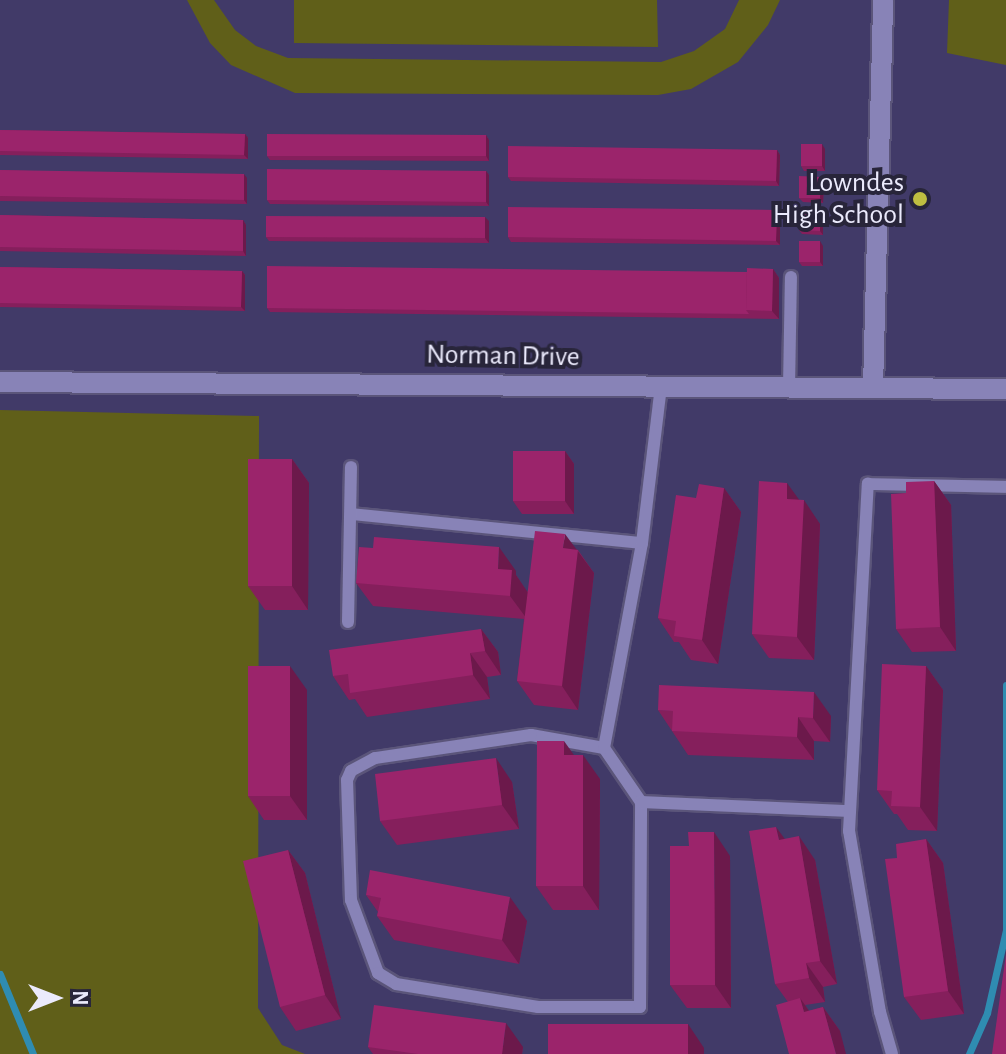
<!DOCTYPE html>
<html>
<head>
<meta charset="utf-8">
<style>
	body { margin:0 }
	#map { position:relative; width:1006px; height:1054px; overflow:hidden; background:#413a68; font-family:"Alegreya Sans",sans-serif }
	div>[style] { position:absolute }
	[style*='--x'] { left:calc(var(--x)*1px); top:calc(var(--y)*1px); width:calc(var(--w)*1px); rotate:calc(var(--a)*1deg) }
	.green>* { inset:0; background:#605f19 }
	.stream>* { height:7px; margin:-3.5px; padding:0 3.5px; transform-origin:3.5px; border-radius:3.5px; background:#2f8cb1 }
	.roads { filter:drop-shadow(2px 0 #5b557a) drop-shadow(-2px 0 #5b557a) drop-shadow(0 2px #5b557a) drop-shadow(0 -2px #5b557a) }
	.lane>* { height:12px; margin:-6px; padding:0 6px; transform-origin:6px; border-radius:6px; background:#8883b7 }
	.street>* { height:20px; margin:-10px; padding:0 10px; transform-origin:10px; border-radius:10px; background:#8883b7 }
	.secondary>* { height:20px; margin:-10px; padding:0 10px; transform-origin:10px; border-radius:10px; background:#8883b7 }
	.wall>* { inset:0; background:#851f5c }
	.shaded-wall>* { inset:0; background:#6c194b }
	.building>* { inset:0; background:#9b246b }
	.dots>* { width:22px; height:22px; translate:-50% -50%; box-sizing:border-box; border:4px solid #28253a; border-radius:50% }
	span { translate:-50% -50%; white-space:nowrap; text-align:center; line-height:1.15; -webkit-text-stroke:8px #28253a; paint-order:stroke }
	.poi-label { font-size:28px; color:#ebeafc }
	.right { translate:-100% -50%; text-align:right }
	.street-label { font-size:28px; color:#ebeafc }
	.north { position:absolute; left:16px; top:958px; width:80px; height:80px; -webkit-text-stroke:6px #28253a; paint-order:stroke; rotate:90deg; font-size:22px; font-weight:700; line-height:32px; text-align:center; color:#ebeafc }
	.north::after { content:''; display:block; margin:auto; width:28px; height:36px; background:#ebeafc; clip-path:polygon(50% 0,100% 100%,50% 72%,0 100%) }
</style>
</head>
<body>
<div id="map">
	<div class="green">
		<div style="clip-path:polygon(187px 0,214px 0,235px 30px,256px 46px,288px 58px,661px 62px,694px 51px,725px 29px,739px 0,780px 0,768px 25px,738px 62px,691px 89px,658px 95px,295px 93px,231px 65px,210px 43px)"></div>
		<div style="clip-path:polygon(294px 0,657px 0,658px 47px,294px 43px)"></div>
		<div style="clip-path:polygon(949px 0,1006px 0,1006px 65px,947px 53px)"></div>
		<div style="clip-path:polygon(0 410px,259px 416px,258px 1008px,282px 1045px,305px 1054px,0 1054px)"></div>
	</div>
	<div class="stream">
		<div style="--x:0;--y:974;--w:87;--a:67.6"></div>
		<div style="--x:969;--y:1054;--w:45;--a:-66.3"></div>
		<div style="--x:987;--y:1013;--w:85;--a:-77.1"></div>
		<div style="--x:1006;--y:930;--w:245;--a:-90"></div>
	</div>
	<div class="roads">
		<div class="lane">
			<div style="--x:789;--y:388;--w:111;--a:-89"></div>
			<div style="--x:351;--y:514;--w:292;--a:5.7"></div>
			<div style="--x:348;--y:622;--w:155;--a:-88.9"></div>
			<div style="--x:604;--y:748;--w:74;--a:-169.9"></div>
			<div style="--x:531;--y:735;--w:158;--a:171.6"></div>
			<div style="--x:375;--y:758;--w:27;--a:152"></div>
			<div style="--x:351;--y:771;--w:10;--a:114"></div>
			<div style="--x:347;--y:780;--w:120;--a:88.1"></div>
			<div style="--x:351;--y:900;--w:78;--a:69.7"></div>
			<div style="--x:378;--y:973;--w:21;--a:31"></div>
			<div style="--x:396;--y:984;--w:144;--a:9.2"></div>
			<div style="--x:538;--y:1007;--w:102;--a:0"></div>
			<div style="--x:640;--y:1007;--w:205;--a:-89.7"></div>
			<div style="--x:641;--y:802;--w:65;--a:-124.4"></div>
			<div style="--x:604;--y:748;--w:208;--a:-79.5"></div>
			<div style="--x:642;--y:543;--w:158;--a:-83.1"></div>
			<div style="--x:641;--y:802;--w:209;--a:2.5"></div>
			<div style="--x:892;--y:1054;--w:44;--a:-105.9"></div>
			<div style="--x:880;--y:1012;--w:184;--a:-99.7"></div>
			<div style="--x:849;--y:831;--w:348;--a:-86.9"></div>
			<div style="--x:868;--y:484;--w:138;--a:1.2"></div>
		</div>
		<div class="street">
			<div style="--x:873;--y:388;--w:388;--a:-88.5"></div>
		</div>
		<div class="secondary">
			<div style="--x:0;--y:382;--w:1006;--a:0.4"></div>
		</div>
	</div>
	<div class="wall">
		<div style="clip-path:polygon(0 130px,245px 134px,248px 138px,248px 159px,0 155px)"></div>
		<div style="clip-path:polygon(486px 135px,489px 140px,489px 161px,270px 160px,267px 156px)"></div>
		<div style="clip-path:polygon(825px 149px,825px 171px,804px 171px,801px 166px)"></div>
		<div style="clip-path:polygon(777px 150px,780px 155px,779px 186px,511px 181px,508px 177px)"></div>
		<div style="clip-path:polygon(0 170px,247px 178px,247px 204px,0 201px)"></div>
		<div style="clip-path:polygon(486px 171px,489px 175px,489px 206px,270px 204px,267px 200px)"></div>
		<div style="clip-path:polygon(821px 177px,824px 181px,823px 203px,803px 202px,799px 198px)"></div>
		<div style="clip-path:polygon(820px 209px,823px 214px,823px 235px,802px 234px,799px 230px)"></div>
		<div style="clip-path:polygon(777px 210px,780px 214px,780px 245px,511px 242px,508px 237px)"></div>
		<div style="clip-path:polygon(0 215px,243px 220px,246px 225px,246px 256px,0 251px)"></div>
		<div style="clip-path:polygon(489px 221px,489px 243px,269px 241px,266px 237px)"></div>
		<div style="clip-path:polygon(823px 246px,823px 266px,802px 266px,799px 262px)"></div>
		<div style="clip-path:polygon(0 267px,242px 271px,245px 275px,245px 311px,0 307px)"></div>
		<div style="clip-path:polygon(773px 269px,779px 278px,779px 319px,270px 312px,267px 308px,747px 272px)"></div>
		<div style="clip-path:polygon(565px 451px,574px 464px,574px 514px,522px 514px,513px 501px)"></div>
		<div style="clip-path:polygon(292px 459px,309px 483px,308px 610px,265px 610px,248px 586px)"></div>
		<div style="clip-path:polygon(934px 481px,951px 505px,956px 651px,912px 652px,896px 629px,906px 493px)"></div>
		<div style="clip-path:polygon(724px 488px,741px 512px,718px 664px,691px 660px,679px 642px,674px 642px,658px 618px,696px 498px)"></div>
		<div style="clip-path:polygon(799px 500px,820px 524px,814px 660px,769px 658px,752px 634px)"></div>
		<div style="clip-path:polygon(575px 549px,578px 550px,594px 573px,578px 710px,534px 705px,517px 681px,524px 619px,373px 606px,356px 583px,516px 571px,516px 575px,527px 592px)"></div>
		<div style="clip-path:polygon(481px 629px,498px 652px,501px 675px,487px 677px,490px 699px,367px 717px,355px 699px,349px 700px,333px 676px)"></div>
		<div style="clip-path:polygon(926px 666px,943px 690px,937px 831px,908px 830px,897px 814px,894px 814px,877px 790px)"></div>
		<div style="clip-path:polygon(307px 690px,307px 820px,264px 820px,248px 796px)"></div>
		<div style="clip-path:polygon(658px 710px,831px 716px,830px 742px,814px 741px,814px 760px,688px 755px)"></div>
		<div style="clip-path:polygon(574px 755px,600px 779px,599px 910px,553px 910px,536px 886px)"></div>
		<div style="clip-path:polygon(512px 782px,519px 829px,397px 845px,380px 821px)"></div>
		<div style="clip-path:polygon(785px 839px,815px 860px,837px 984px,823px 987px,825px 1002px,805px 1005px,809px 1011px,823px 1007px,840px 1031px,788px 1002px,775px 984px)"></div>
		<div style="clip-path:polygon(926px 839px,943px 863px,964px 1014px,921px 1020px,904px 997px,897px 858px)"></div>
		<div style="clip-path:polygon(288px 850px,305px 873px,341px 1019px,296px 1031px,280px 1007px)"></div>
		<div style="clip-path:polygon(730px 856px,731px 1008px,687px 1008px,670px 985px)"></div>
		<div style="clip-path:polygon(366px 895px,527px 921px,519px 964px,394px 940px,377px 916px,378px 912px)"></div>
		<div style="clip-path:polygon(368px 1047px,523px 1047px,522px 1054px,373px 1054px)"></div>
	</div>
	<div class="shaded-wall">
		<div style="clip-path:polygon(245px 134px,248px 138px,248px 159px,244px 155px)"></div>
		<div style="clip-path:polygon(486px 135px,489px 140px,489px 161px,486px 156px)"></div>
		<div style="clip-path:polygon(822px 144px,825px 149px,825px 171px,822px 166px)"></div>
		<div style="clip-path:polygon(777px 150px,780px 155px,779px 186px,776px 181px)"></div>
		<div style="clip-path:polygon(486px 171px,489px 175px,489px 206px,486px 202px)"></div>
		<div style="clip-path:polygon(244px 174px,247px 178px,247px 204px,244px 200px)"></div>
		<div style="clip-path:polygon(821px 177px,824px 181px,823px 203px,820px 198px)"></div>
		<div style="clip-path:polygon(820px 209px,823px 214px,823px 235px,820px 231px)"></div>
		<div style="clip-path:polygon(777px 210px,780px 214px,780px 245px,776px 241px)"></div>
		<div style="clip-path:polygon(485px 217px,489px 221px,489px 243px,485px 238px)"></div>
		<div style="clip-path:polygon(243px 220px,246px 225px,246px 256px,243px 251px)"></div>
		<div style="clip-path:polygon(820px 241px,823px 246px,823px 266px,820px 262px)"></div>
		<div style="clip-path:polygon(773px 269px,779px 278px,779px 319px,772px 311px)"></div>
		<div style="clip-path:polygon(242px 271px,245px 275px,245px 311px,241px 307px)"></div>
		<div style="clip-path:polygon(565px 451px,574px 464px,574px 514px,565px 501px)"></div>
		<div style="clip-path:polygon(292px 459px,309px 483px,308px 610px,292px 586px)"></div>
		<div style="clip-path:polygon(934px 481px,951px 505px,956px 651px,940px 627px)"></div>
		<div style="clip-path:polygon(787px 483px,803px 505px,804px 500px,820px 524px,814px 660px,797px 637px,787px 499px)"></div>
		<div style="clip-path:polygon(724px 488px,741px 512px,718px 664px,702px 640px)"></div>
		<div style="clip-path:polygon(565px 534px,594px 573px,578px 710px,562px 686px,563px 548px)"></div>
		<div style="clip-path:polygon(499px 547px,516px 571px,516px 575px,529px 594px,527px 619px,510px 596px,498px 569px)"></div>
		<div style="clip-path:polygon(481px 629px,498px 652px,501px 675px,485px 651px)"></div>
		<div style="clip-path:polygon(470px 653px,487px 677px,490px 699px,473px 675px)"></div>
		<div style="clip-path:polygon(290px 666px,307px 690px,307px 820px,290px 796px)"></div>
		<div style="clip-path:polygon(926px 666px,943px 690px,937px 831px,920px 807px)"></div>
		<div style="clip-path:polygon(814px 692px,831px 716px,830px 742px,813px 718px)"></div>
		<div style="clip-path:polygon(798px 717px,814px 741px,814px 760px,797px 737px)"></div>
		<div style="clip-path:polygon(564px 741px,581px 765px,564px 755px)"></div>
		<div style="clip-path:polygon(583px 755px,600px 779px,599px 910px,583px 886px)"></div>
		<div style="clip-path:polygon(496px 758px,512px 782px,519px 829px,502px 805px)"></div>
		<div style="clip-path:polygon(776px 827px,793px 850px,779px 840px)"></div>
		<div style="clip-path:polygon(714px 832px,730px 856px,731px 1008px,715px 985px)"></div>
		<div style="clip-path:polygon(799px 836px,815px 860px,837px 984px,820px 961px)"></div>
		<div style="clip-path:polygon(926px 839px,943px 863px,964px 1014px,948px 991px)"></div>
		<div style="clip-path:polygon(288px 850px,305px 873px,341px 1019px,325px 995px)"></div>
		<div style="clip-path:polygon(510px 897px,527px 921px,519px 964px,502px 940px)"></div>
		<div style="clip-path:polygon(806px 963px,823px 987px,825px 1002px,809px 978px)"></div>
		<div style="clip-path:polygon(800px 998px,817px 1022px,804px 1012px)"></div>
		<div style="clip-path:polygon(823px 1007px,840px 1031px,846px 1054px,836px 1054px)"></div>
		<div style="clip-path:polygon(506px 1023px,523px 1047px,522px 1054px,502px 1054px)"></div>
		<div style="clip-path:polygon(688px 1024px,704px 1048px,704px 1054px,688px 1054px)"></div>
	</div>
	<div class="building">
		<div style="clip-path:polygon(0 130px,245px 134px,244px 155px,0 151px)"></div>
		<div style="clip-path:polygon(267px 134px,486px 135px,486px 156px,267px 156px)"></div>
		<div style="clip-path:polygon(801px 144px,822px 144px,822px 166px,801px 166px)"></div>
		<div style="clip-path:polygon(508px 146px,777px 150px,776px 181px,508px 177px)"></div>
		<div style="clip-path:polygon(267px 169px,486px 171px,486px 202px,267px 200px)"></div>
		<div style="clip-path:polygon(0 170px,244px 174px,244px 200px,0 196px)"></div>
		<div style="clip-path:polygon(799px 176px,821px 177px,820px 198px,799px 198px)"></div>
		<div style="clip-path:polygon(508px 207px,777px 210px,776px 241px,508px 237px)"></div>
		<div style="clip-path:polygon(799px 209px,820px 209px,820px 231px,799px 230px)"></div>
		<div style="clip-path:polygon(0 215px,243px 220px,243px 251px,0 247px)"></div>
		<div style="clip-path:polygon(266px 216px,485px 217px,485px 238px,266px 237px)"></div>
		<div style="clip-path:polygon(799px 241px,820px 241px,820px 262px,799px 262px)"></div>
		<div style="clip-path:polygon(267px 266px,747px 272px,746px 310px,749px 314px,267px 308px)"></div>
		<div style="clip-path:polygon(0 267px,242px 271px,241px 307px,0 303px)"></div>
		<div style="clip-path:polygon(747px 268px,773px 269px,772px 311px,746px 310px)"></div>
		<div style="clip-path:polygon(513px 451px,565px 451px,565px 501px,513px 501px)"></div>
		<div style="clip-path:polygon(248px 459px,292px 459px,292px 586px,248px 586px)"></div>
		<div style="clip-path:polygon(759px 481px,787px 483px,787px 499px,804px 500px,797px 637px,752px 634px)"></div>
		<div style="clip-path:polygon(934px 481px,940px 627px,896px 629px,891px 494px,906px 493px,906px 482px)"></div>
		<div style="clip-path:polygon(699px 484px,724px 488px,702px 640px,674px 636px,676px 621px,658px 618px,676px 495px,696px 498px)"></div>
		<div style="clip-path:polygon(535px 531px,565px 534px,563px 548px,578px 550px,562px 686px,517px 681px)"></div>
		<div style="clip-path:polygon(374px 537px,499px 547px,498px 569px,512px 570px,510px 596px,356px 583px,359px 547px,373px 548px)"></div>
		<div style="clip-path:polygon(481px 629px,485px 651px,470px 653px,473px 675px,350px 693px,348px 674px,333px 676px,329px 650px)"></div>
		<div style="clip-path:polygon(882px 664px,926px 666px,920px 807px,891px 806px,892px 791px,877px 790px)"></div>
		<div style="clip-path:polygon(248px 666px,290px 666px,290px 796px,248px 796px)"></div>
		<div style="clip-path:polygon(659px 685px,814px 692px,813px 718px,798px 717px,797px 737px,672px 731px,673px 711px,658px 710px)"></div>
		<div style="clip-path:polygon(537px 741px,564px 741px,564px 755px,583px 755px,583px 886px,536px 886px)"></div>
		<div style="clip-path:polygon(496px 758px,502px 805px,380px 821px,375px 774px)"></div>
		<div style="clip-path:polygon(776px 827px,779px 840px,799px 836px,820px 961px,806px 963px,809px 978px,775px 984px,749px 831px)"></div>
		<div style="clip-path:polygon(688px 832px,714px 832px,715px 985px,670px 985px,670px 846px,689px 846px)"></div>
		<div style="clip-path:polygon(926px 839px,948px 991px,904px 997px,885px 859px,897px 858px,896px 844px)"></div>
		<div style="clip-path:polygon(288px 850px,325px 995px,280px 1007px,243px 861px)"></div>
		<div style="clip-path:polygon(370px 870px,510px 897px,502px 940px,377px 916px,381px 898px,366px 895px)"></div>
		<div style="clip-path:polygon(1006px 954px,1006px 1054px,992px 1054px)"></div>
		<div style="clip-path:polygon(800px 998px,804px 1012px,823px 1007px,836px 1054px,789px 1054px,776px 1005px)"></div>
		<div style="clip-path:polygon(374px 1005px,506px 1023px,502px 1054px,418px 1054px,368px 1047px)"></div>
		<div style="clip-path:polygon(548px 1024px,688px 1024px,688px 1054px,548px 1054px)"></div>
	</div>
	<div class="dots">
		<div style="left:920px;top:199px;background:#bfbe41"></div>
	</div>
	<div class="poi-label">
		<span class="right" style="left:904px;top:199px">Lowndes<br>High School</span>
	</div>
	<div class="street-label">
		<span style="left:503px;top:356px;rotate:1deg">Norman Drive</span>
	</div>
	<div class="north">N</div>
</div>
</body>
</html>
